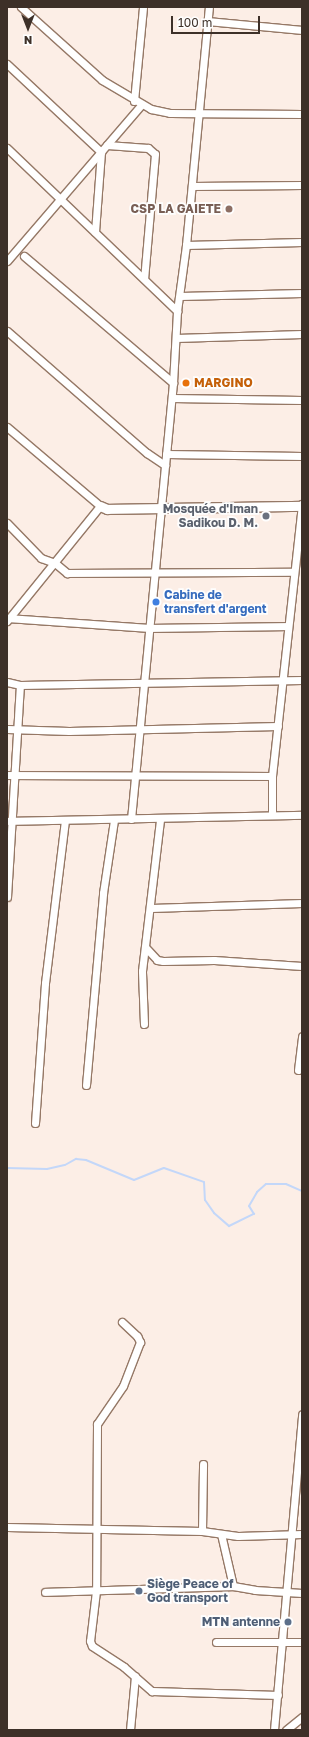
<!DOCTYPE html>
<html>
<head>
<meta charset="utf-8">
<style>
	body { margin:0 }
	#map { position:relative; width:309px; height:1737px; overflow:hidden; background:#fceee6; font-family:"Golos Text",sans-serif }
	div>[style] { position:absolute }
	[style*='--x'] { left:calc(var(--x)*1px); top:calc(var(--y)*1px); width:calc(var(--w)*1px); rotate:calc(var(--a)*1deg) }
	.stream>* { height:2px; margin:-1px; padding:0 1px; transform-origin:1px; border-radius:1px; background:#c3d7f9 }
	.roads { filter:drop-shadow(1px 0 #957866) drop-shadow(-1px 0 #957866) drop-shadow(0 1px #957866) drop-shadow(0 -1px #957866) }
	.minor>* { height:7px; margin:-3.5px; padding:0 3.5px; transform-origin:3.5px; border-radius:3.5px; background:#fff }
	.tertiary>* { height:9px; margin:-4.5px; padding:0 4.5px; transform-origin:4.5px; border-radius:4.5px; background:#fff }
	.dots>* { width:11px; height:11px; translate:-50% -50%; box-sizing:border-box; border:2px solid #fefefe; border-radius:50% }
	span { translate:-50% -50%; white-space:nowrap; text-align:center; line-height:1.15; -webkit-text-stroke:3.5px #fefefe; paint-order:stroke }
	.education-label { font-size:12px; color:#785e54; font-weight:700 }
	.right { translate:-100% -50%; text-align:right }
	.food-label { font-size:12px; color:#c56008; font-weight:700 }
	.left { translate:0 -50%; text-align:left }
	.worship-label { font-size:12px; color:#5b616d; font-weight:700 }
	.shop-label { font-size:12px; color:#366cbe; font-weight:700 }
	.service-label { font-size:12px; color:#4e5e75; font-weight:700 }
	.frame { position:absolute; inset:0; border:8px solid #3d3028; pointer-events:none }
	.north { position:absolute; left:8px; top:8px; width:40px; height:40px; -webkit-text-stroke:3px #fefefe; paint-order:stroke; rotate:180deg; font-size:11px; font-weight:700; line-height:16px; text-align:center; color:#3d3028 }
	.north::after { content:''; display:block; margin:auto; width:14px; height:18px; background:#3d3028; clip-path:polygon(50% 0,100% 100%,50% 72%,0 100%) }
	.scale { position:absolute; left:171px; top:16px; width:89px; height:18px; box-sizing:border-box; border:2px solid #3d3028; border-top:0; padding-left:5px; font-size:12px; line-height:14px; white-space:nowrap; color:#3d3028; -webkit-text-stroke:3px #fefefe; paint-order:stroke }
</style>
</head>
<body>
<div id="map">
	<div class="stream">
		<div style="--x:7;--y:1168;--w:40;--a:1.4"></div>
		<div style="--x:47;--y:1169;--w:18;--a:-13"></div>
		<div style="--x:65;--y:1165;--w:13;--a:-29"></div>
		<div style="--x:76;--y:1159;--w:10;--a:6"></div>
		<div style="--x:86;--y:1160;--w:52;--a:22.6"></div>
		<div style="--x:134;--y:1180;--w:32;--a:-22"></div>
		<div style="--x:164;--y:1168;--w:42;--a:19.3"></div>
		<div style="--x:204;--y:1182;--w:18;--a:87"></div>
		<div style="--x:205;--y:1200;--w:16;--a:55"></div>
		<div style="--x:214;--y:1213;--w:20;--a:41"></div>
		<div style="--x:229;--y:1226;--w:28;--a:-26"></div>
		<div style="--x:254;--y:1214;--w:9;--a:-122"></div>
		<div style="--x:249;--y:1206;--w:16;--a:-60"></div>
		<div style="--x:257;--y:1192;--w:12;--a:-42"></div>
		<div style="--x:266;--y:1184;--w:20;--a:0"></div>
		<div style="--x:286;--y:1184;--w:17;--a:24"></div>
	</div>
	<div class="roads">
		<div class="minor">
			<div style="--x:21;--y:7;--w:109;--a:42"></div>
			<div style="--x:102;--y:80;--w:57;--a:30.6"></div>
			<div style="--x:151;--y:109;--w:19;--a:12"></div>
			<div style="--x:170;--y:113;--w:132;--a:0.4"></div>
			<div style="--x:208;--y:21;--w:94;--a:5.5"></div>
			<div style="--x:7;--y:64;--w:129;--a:43.1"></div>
			<div style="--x:101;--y:152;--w:80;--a:94.3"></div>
			<div style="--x:134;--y:101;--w:94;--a:-84.5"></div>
			<div style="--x:107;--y:145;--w:41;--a:4.2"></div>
			<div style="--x:148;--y:148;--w:9;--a:41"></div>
			<div style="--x:155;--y:154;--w:125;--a:95"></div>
			<div style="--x:7;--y:148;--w:236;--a:43.8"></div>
			<div style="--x:192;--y:186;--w:110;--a:-0.5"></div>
			<div style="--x:186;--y:245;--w:116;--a:-1.5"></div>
			<div style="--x:24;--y:256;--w:196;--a:40.4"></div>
			<div style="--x:7;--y:261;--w:206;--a:-49.3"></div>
			<div style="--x:180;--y:296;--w:122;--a:-1.4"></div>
			<div style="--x:7;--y:331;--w:186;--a:41.1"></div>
			<div style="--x:147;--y:453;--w:22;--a:34"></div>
			<div style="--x:176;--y:338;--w:126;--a:-1.8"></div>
			<div style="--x:172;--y:398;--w:130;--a:0.9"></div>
			<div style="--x:7;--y:427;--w:122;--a:40.3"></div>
			<div style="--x:100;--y:506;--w:148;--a:129"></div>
			<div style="--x:166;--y:454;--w:136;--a:0.8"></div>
			<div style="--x:7;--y:523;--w:49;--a:45.8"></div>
			<div style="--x:41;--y:558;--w:15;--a:20"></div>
			<div style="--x:55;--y:563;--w:16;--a:40"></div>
			<div style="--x:67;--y:573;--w:227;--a:-0.3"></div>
			<div style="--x:7;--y:618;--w:143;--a:4"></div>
			<div style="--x:150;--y:628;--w:138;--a:-0.8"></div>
			<div style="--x:7;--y:682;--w:13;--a:13"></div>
			<div style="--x:20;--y:685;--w:282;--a:-1"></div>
			<div style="--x:7;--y:729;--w:62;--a:1.8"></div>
			<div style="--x:69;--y:731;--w:209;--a:-1.4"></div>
			<div style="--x:7;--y:775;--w:265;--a:0.2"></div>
			<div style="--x:272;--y:815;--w:39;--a:-90"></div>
			<div style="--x:272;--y:776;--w:274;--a:-83.7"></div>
			<div style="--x:131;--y:819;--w:438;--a:-84.5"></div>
			<div style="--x:173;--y:383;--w:72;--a:-86.8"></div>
			<div style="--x:177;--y:311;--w:67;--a:-82.2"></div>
			<div style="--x:186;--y:245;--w:239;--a:-84.5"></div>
			<div style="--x:7;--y:821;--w:295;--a:-1.2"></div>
			<div style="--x:7;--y:897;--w:212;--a:-86.5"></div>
			<div style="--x:151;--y:908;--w:151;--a:-1.9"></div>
			<div style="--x:146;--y:948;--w:16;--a:47"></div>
			<div style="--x:157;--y:960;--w:6;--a:9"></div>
			<div style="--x:163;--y:961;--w:51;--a:-1.1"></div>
			<div style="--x:214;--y:960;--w:88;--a:3.9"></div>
			<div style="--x:144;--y:1024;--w:53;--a:-92.2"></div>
			<div style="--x:142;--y:971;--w:153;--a:-83.2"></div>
			<div style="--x:298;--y:1070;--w:34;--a:-83"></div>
			<div style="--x:86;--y:1085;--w:193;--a:-84.9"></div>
			<div style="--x:103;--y:893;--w:74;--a:-81.4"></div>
			<div style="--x:35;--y:1123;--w:140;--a:-85.9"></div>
			<div style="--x:45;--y:983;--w:163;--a:-83"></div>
			<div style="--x:122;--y:1322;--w:21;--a:43"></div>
			<div style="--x:137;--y:1336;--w:7;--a:63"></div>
			<div style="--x:140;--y:1342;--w:47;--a:111.1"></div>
			<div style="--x:123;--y:1386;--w:46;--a:124.4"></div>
			<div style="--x:97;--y:1424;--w:167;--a:90.3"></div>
			<div style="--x:96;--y:1591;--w:50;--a:96.8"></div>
			<div style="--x:90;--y:1641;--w:5;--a:68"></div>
			<div style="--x:92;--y:1646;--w:38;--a:33"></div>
			<div style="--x:124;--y:1667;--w:37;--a:41"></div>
			<div style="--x:152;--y:1691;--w:126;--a:1.8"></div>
			<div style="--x:7;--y:1527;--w:195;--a:1.2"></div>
			<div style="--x:202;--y:1531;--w:36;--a:8"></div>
			<div style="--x:238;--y:1536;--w:64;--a:-1.8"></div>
			<div style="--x:202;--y:1531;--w:67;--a:-89.1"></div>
			<div style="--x:221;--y:1534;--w:53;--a:77"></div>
			<div style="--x:233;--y:1586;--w:22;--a:10"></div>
			<div style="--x:255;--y:1590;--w:47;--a:3.7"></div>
			<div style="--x:45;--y:1592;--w:188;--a:-1.8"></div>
			<div style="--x:216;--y:1642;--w:86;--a:0"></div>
			<div style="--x:130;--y:1730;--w:54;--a:-84.7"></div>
			<div style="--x:274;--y:1730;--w:317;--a:-84.9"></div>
			<div style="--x:286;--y:1730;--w:21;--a:-39"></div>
		</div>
		<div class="tertiary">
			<div style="--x:100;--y:506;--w:8;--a:23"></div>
			<div style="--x:107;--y:509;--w:195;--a:-0.9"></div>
		</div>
	</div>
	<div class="dots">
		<div style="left:229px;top:209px;background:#8d6e63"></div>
		<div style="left:186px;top:383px;background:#e8710a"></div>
		<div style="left:266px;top:516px;background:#6b7280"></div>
		<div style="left:156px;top:602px;background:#3f7fe0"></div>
		<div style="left:139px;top:1591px;background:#5c6f8a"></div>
		<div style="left:288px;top:1622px;background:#5c6f8a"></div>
	</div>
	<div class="education-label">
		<span class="right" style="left:221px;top:209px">CSP LA GAIETE</span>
	</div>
	<div class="food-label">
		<span class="left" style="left:194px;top:383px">MARGINO</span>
	</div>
	<div class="worship-label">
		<span class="right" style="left:258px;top:516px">Mosquée d'Iman<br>Sadikou D. M.</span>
	</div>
	<div class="shop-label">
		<span class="left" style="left:164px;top:602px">Cabine de<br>transfert d'argent</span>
	</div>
	<div class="service-label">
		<span class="left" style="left:147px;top:1591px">Siège Peace of<br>God transport</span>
		<span class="right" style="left:280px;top:1622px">MTN antenne</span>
	</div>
	<div class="frame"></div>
	<div class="north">N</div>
	<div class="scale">100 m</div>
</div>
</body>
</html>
